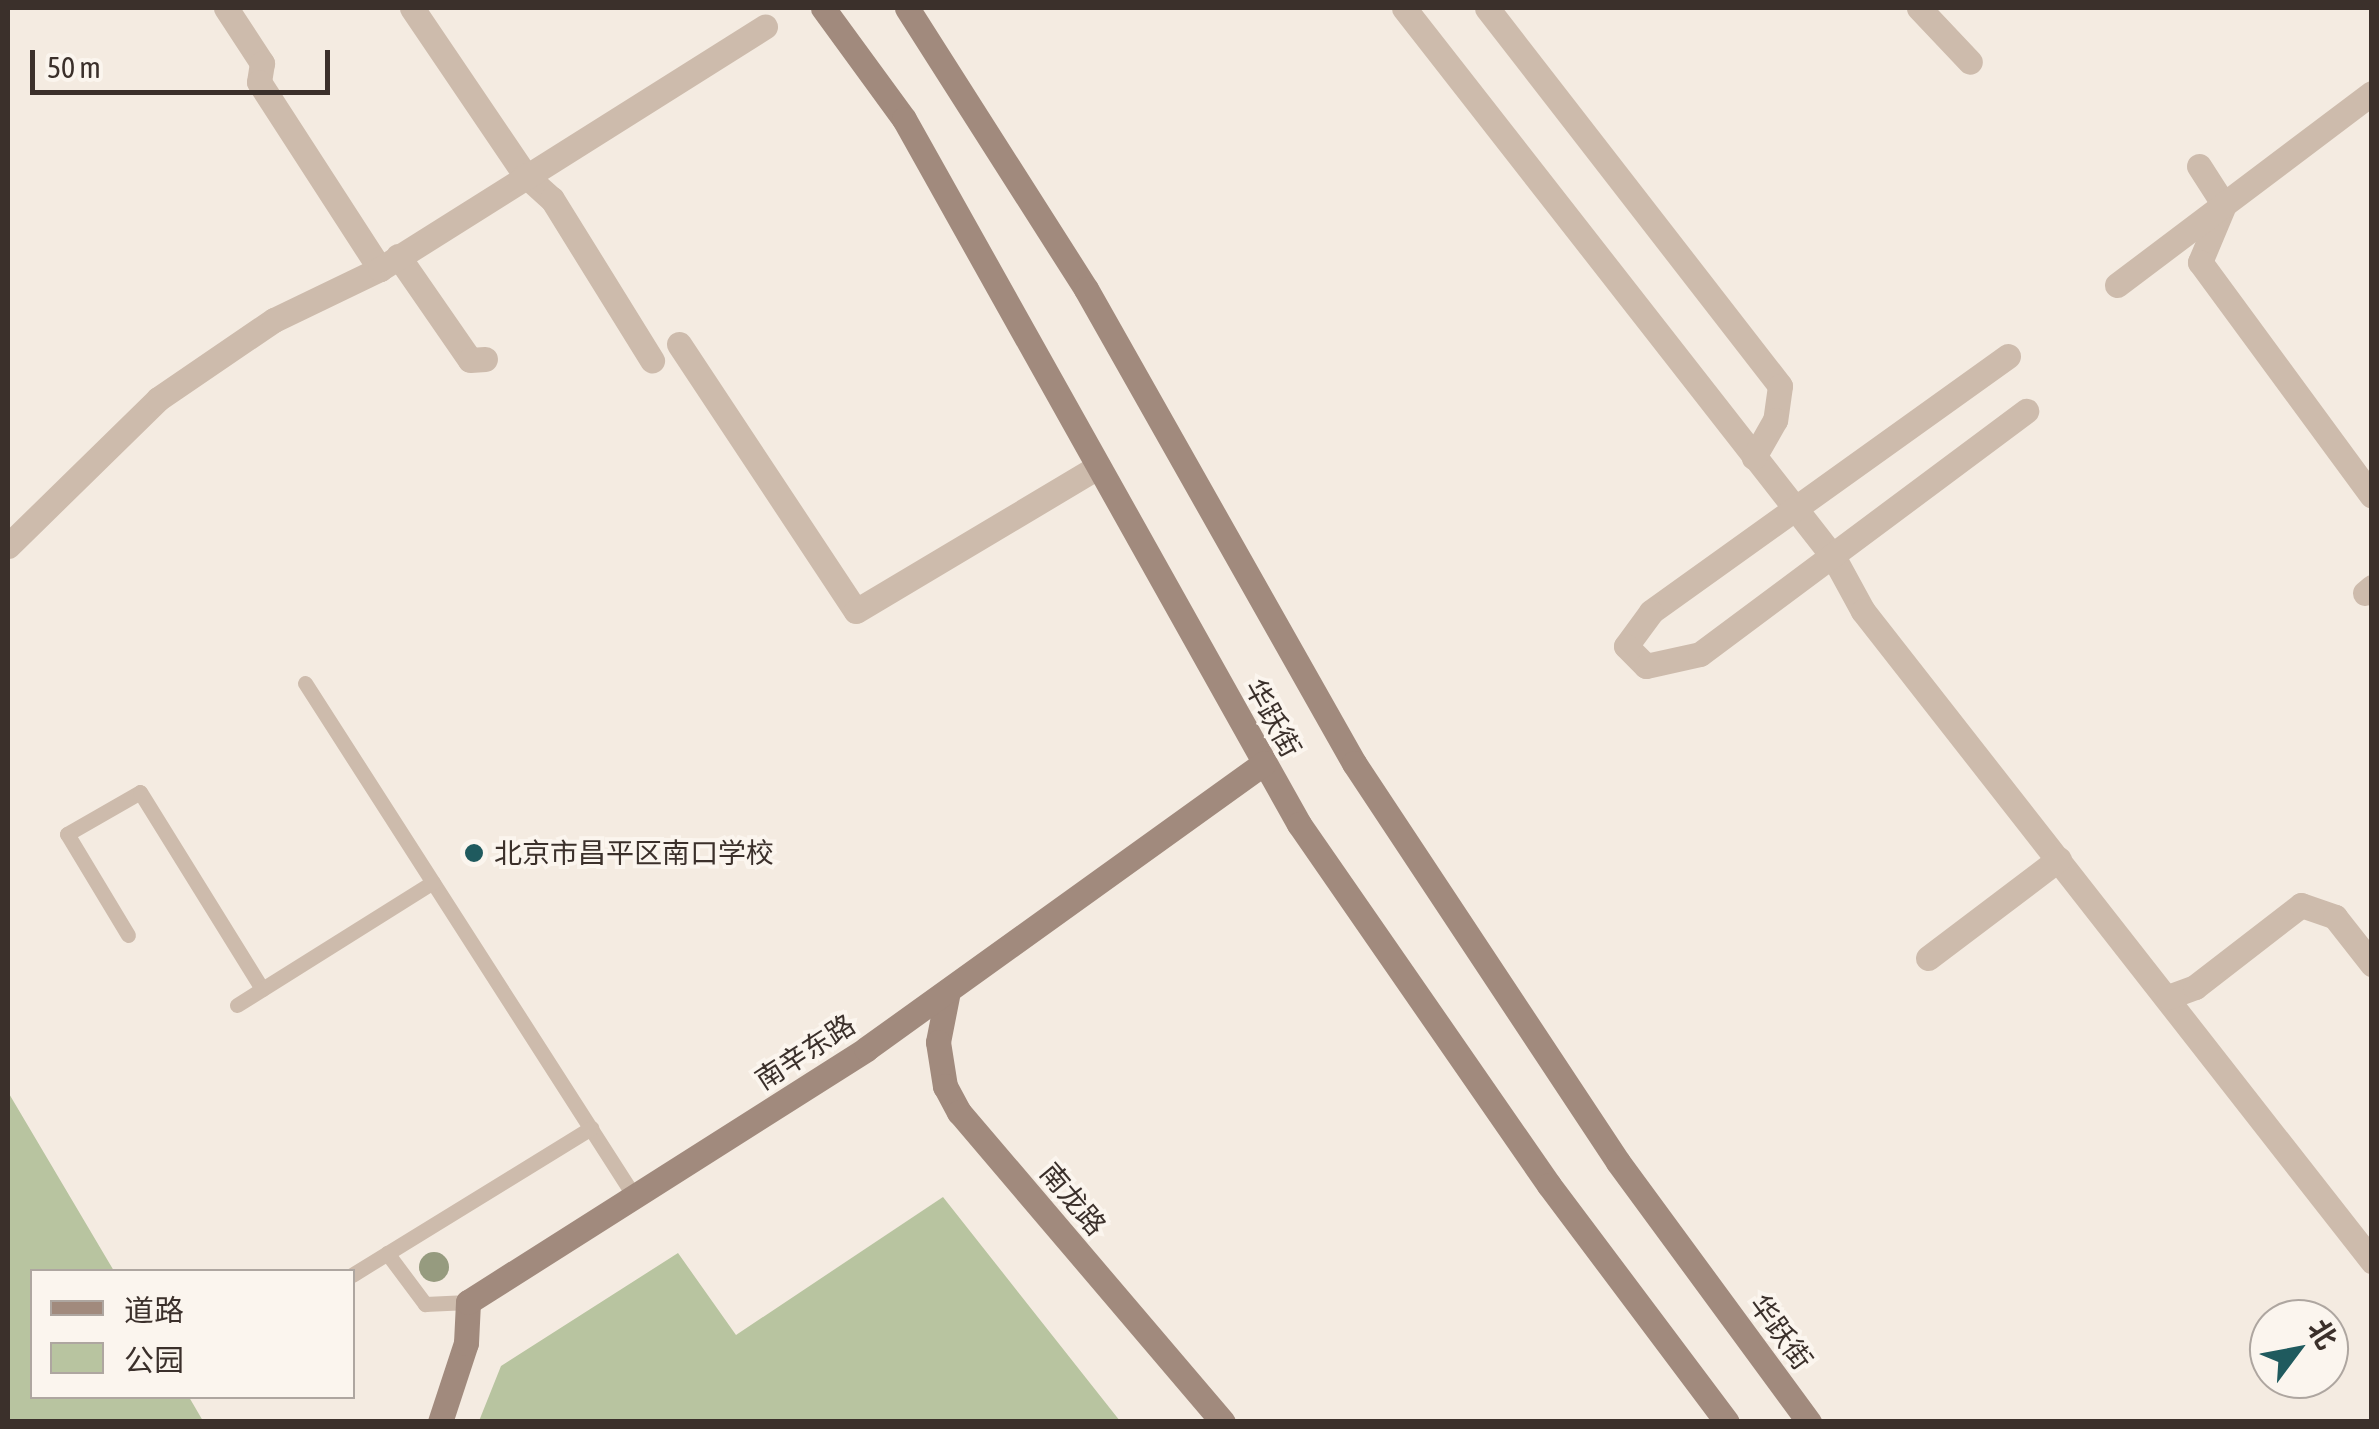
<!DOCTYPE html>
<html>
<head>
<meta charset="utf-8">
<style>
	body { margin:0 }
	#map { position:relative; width:2379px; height:1429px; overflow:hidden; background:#f4ebe1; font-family:"Asap Condensed","Noto Sans SC",sans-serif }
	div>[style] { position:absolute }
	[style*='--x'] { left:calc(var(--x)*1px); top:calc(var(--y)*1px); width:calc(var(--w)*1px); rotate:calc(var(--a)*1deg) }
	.green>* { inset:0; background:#b8c4a0 }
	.lane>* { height:15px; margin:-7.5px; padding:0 7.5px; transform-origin:7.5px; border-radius:7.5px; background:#cdbbac }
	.street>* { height:25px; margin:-12.5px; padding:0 12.5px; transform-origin:12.5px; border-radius:12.5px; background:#cdbbac }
	.secondary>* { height:25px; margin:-12.5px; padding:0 12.5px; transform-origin:12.5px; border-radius:12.5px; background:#a18a7d }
	.trees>* { width:30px; height:30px; margin:-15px; border-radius:50%; background:#969b7f }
	.dots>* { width:28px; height:28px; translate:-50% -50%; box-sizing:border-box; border:5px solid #fbf5ee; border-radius:50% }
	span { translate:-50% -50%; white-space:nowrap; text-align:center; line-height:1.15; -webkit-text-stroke:8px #fbf5ee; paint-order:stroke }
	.street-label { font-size:28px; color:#3b302b }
	.poi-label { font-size:28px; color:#3b302b }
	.left { translate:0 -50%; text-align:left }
	.frame { position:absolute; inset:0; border:10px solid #3b302b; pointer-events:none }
	.legend { position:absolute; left:30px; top:1269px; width:325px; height:130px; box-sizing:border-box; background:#fbf5ee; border:2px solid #aea6a0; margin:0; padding:12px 18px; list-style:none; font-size:30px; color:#3b302b }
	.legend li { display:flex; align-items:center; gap:20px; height:50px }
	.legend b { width:50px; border:2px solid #aea6a0 }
	.north { position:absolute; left:2249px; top:1299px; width:100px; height:100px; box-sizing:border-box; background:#fbf5ee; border:2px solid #aea6a0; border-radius:50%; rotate:58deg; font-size:28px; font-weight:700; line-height:40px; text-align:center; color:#3b302b }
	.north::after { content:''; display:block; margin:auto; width:35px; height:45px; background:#1f5a5e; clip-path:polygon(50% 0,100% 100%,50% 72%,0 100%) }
	.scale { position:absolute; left:30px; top:50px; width:300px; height:45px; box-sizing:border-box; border:5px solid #3b302b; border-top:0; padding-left:12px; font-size:30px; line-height:35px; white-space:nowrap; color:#3b302b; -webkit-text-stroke:8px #fbf5ee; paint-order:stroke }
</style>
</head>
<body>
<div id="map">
	<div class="green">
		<div style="clip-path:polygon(8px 1092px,114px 1271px,32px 1272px,32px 1396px,189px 1397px,203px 1421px,8px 1421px)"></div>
		<div style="clip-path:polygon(943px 1197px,1120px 1421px,479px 1421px,501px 1366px,678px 1253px,736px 1335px)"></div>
	</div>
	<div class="lane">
		<div style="--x:305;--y:683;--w:609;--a:57.33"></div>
		<div style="--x:128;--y:935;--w:118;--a:-121.1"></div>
		<div style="--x:67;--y:834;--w:84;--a:-29.9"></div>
		<div style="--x:140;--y:792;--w:232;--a:58.2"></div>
		<div style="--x:237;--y:1005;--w:231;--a:-32.1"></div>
		<div style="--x:387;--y:1253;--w:64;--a:53.3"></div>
		<div style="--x:425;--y:1304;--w:43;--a:-2.7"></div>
		<div style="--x:352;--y:1275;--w:281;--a:-31.6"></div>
	</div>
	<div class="street">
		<div style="--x:226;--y:8;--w:66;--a:56.8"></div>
		<div style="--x:262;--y:63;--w:19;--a:99"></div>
		<div style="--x:259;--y:82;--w:223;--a:57.1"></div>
		<div style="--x:412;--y:8;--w:202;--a:55.9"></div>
		<div style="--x:525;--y:175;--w:36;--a:42"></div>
		<div style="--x:552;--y:199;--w:190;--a:58.2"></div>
		<div style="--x:1404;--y:8;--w:698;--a:51.98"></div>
		<div style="--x:1834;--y:558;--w:60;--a:61.3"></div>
		<div style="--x:1863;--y:611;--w:826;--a:51.94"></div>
		<div style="--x:1487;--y:8;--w:478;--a:52.2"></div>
		<div style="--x:1780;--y:386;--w:34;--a:98"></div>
		<div style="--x:1775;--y:420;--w:43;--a:119.6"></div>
		<div style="--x:1919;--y:8;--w:74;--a:46.6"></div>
		<div style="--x:2199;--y:166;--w:46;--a:57.3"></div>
		<div style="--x:2224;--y:205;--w:62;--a:112.8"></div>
		<div style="--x:2200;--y:262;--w:290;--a:53.7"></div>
		<div style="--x:398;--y:256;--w:126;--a:55.3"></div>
		<div style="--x:470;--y:360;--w:15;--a:-4"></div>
		<div style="--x:2117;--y:285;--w:319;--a:-37"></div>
		<div style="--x:679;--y:344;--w:320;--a:56.5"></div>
		<div style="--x:856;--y:611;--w:282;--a:-30.8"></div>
		<div style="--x:2008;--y:356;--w:439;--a:144.4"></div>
		<div style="--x:1651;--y:612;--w:42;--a:126.3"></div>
		<div style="--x:1626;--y:646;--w:28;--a:45"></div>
		<div style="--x:1646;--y:666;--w:55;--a:-12.5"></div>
		<div style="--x:1700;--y:654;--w:407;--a:-36.7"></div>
		<div style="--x:8;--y:546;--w:210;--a:-44.4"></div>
		<div style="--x:158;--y:399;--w:140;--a:-34.3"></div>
		<div style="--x:274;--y:320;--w:118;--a:-25.7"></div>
		<div style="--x:380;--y:269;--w:455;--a:-32.2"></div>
		<div style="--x:2365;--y:593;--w:9;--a:-41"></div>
		<div style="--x:1928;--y:958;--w:164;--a:-37.1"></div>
		<div style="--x:2168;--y:997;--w:29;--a:-20"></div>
		<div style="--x:2195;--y:987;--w:134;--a:-37.7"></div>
		<div style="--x:2301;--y:905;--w:36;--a:19"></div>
		<div style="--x:2335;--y:917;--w:60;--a:51.8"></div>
	</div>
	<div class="secondary">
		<div style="--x:823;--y:8;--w:137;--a:53.9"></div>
		<div style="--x:904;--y:119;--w:808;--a:60.74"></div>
		<div style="--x:1299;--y:824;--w:439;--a:55.3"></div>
		<div style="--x:1549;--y:1185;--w:296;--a:53.1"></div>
		<div style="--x:907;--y:8;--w:333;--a:57.5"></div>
		<div style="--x:1086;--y:289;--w:545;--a:60.52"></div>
		<div style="--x:1354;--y:763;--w:478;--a:56.5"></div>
		<div style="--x:1618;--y:1162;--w:323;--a:53.7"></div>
		<div style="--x:948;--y:991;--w:52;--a:101.1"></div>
		<div style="--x:938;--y:1042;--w:45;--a:81"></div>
		<div style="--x:945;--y:1086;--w:30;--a:62"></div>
		<div style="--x:959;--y:1112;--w:407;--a:49.6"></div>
		<div style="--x:440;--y:1422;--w:83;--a:-71.8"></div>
		<div style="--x:466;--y:1343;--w:41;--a:-87.2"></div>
		<div style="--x:468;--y:1302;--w:472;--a:-32.4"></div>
		<div style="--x:866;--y:1049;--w:490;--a:-35.7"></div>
	</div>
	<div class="trees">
		<div style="left:434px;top:1267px"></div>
	</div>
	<div class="dots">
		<div style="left:474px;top:853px;background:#1f5a5e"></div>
	</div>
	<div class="street-label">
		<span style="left:1273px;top:718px;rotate:61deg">华跃街</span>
		<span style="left:805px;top:1052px;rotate:-33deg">南辛东路</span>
		<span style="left:1073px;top:1199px;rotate:50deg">南龙路</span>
		<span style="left:1781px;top:1332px;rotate:54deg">华跃街</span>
	</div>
	<div class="poi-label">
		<span class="left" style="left:494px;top:853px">北京市昌平区南口学校</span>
	</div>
	<div class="frame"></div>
	<ul class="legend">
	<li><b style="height:12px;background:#a18a7d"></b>道路</li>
	<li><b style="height:28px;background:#b8c4a0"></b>公园</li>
	</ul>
	<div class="north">北</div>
	<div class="scale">50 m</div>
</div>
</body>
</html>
